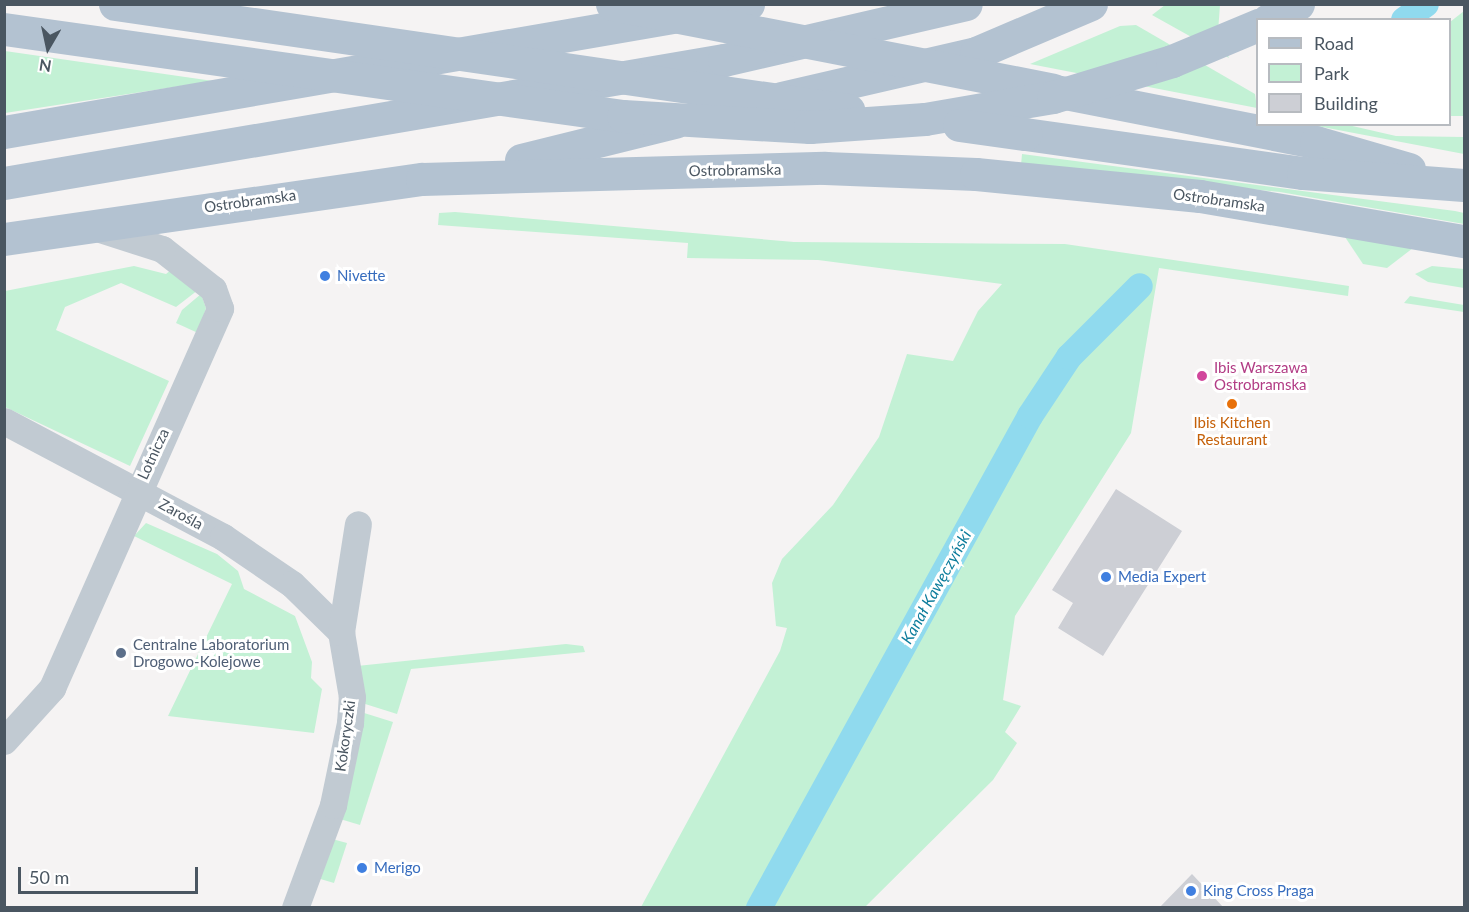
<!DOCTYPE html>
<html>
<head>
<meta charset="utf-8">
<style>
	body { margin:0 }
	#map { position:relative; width:1469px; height:912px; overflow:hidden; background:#f5f3f3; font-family:Lato,sans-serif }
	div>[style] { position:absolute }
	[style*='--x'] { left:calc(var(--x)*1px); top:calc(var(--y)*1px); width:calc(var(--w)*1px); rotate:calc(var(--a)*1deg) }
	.green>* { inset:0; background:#c3f1d5 }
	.canal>* { height:26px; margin:-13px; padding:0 13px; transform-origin:13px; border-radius:13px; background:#90daee }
	.building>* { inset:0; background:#cdcfd5 }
	.minor>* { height:27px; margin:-13.5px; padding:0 13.5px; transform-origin:13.5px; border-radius:13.5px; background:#c1cad2 }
	.major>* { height:33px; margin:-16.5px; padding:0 16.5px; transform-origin:16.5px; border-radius:16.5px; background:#b3c2d1 }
	.major-bridge>* { height:33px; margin:-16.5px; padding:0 16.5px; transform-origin:16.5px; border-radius:16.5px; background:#b3c2d1 }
	.dots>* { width:16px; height:16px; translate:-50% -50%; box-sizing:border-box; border:3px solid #fff; border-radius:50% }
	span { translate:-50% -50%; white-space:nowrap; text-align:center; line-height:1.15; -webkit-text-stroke:6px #fff; paint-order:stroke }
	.street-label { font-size:15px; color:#4a5661 }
	.shop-label { font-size:15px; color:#366cbe }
	.left { translate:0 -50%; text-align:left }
	.hotel-label { font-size:15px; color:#b23c85 }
	.food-label { font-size:15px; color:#c56008 }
	.service-label { font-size:15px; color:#4e5e75 }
	.water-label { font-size:16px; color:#0c7c9b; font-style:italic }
	.frame { position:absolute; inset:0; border:6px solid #4a5661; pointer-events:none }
	.legend { position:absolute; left:1256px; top:18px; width:195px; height:108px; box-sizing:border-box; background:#fff; border:2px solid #b7bbc0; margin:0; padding:8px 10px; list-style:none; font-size:18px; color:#4a5661 }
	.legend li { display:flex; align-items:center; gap:12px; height:30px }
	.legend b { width:30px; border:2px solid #b7bbc0 }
	.north { position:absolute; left:18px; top:18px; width:60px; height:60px; -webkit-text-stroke:4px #fff; paint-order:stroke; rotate:189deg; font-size:16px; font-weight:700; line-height:24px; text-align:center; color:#4a5661 }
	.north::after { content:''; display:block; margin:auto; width:21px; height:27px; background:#4a5661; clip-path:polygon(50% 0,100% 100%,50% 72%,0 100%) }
	.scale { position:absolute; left:18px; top:867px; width:180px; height:27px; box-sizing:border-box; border:3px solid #4a5661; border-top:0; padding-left:8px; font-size:18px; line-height:21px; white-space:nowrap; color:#4a5661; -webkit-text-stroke:4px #fff; paint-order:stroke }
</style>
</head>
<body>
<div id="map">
	<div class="green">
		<div style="clip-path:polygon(1165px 5px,1220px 5px,1218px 32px,1229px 58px,1152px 15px)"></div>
		<div style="clip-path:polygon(1464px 11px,1464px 116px,1450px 116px,1450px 22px)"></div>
		<div style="clip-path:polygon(1136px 25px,1255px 94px,1257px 108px,1030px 64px,1120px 26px)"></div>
		<div style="clip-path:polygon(5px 51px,213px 81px,5px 113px)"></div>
		<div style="clip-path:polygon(1312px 125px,1348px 125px,1396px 136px,1464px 137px,1464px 154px)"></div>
		<div style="clip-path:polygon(1022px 154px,1455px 211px,1464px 213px,1464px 224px,1280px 192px,1021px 165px)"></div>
		<div style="clip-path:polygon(455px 212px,794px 242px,1065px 244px,1349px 286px,1348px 296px,1159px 268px,1131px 433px,1015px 616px,1003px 700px,1021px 706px,1005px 732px,1017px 743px,993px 780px,865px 907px,641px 907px,780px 651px,787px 628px,776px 626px,772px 583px,782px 559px,833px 505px,879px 437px,907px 354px,953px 361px,978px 311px,1002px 284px,818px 260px,687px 258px,688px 243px,438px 225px,439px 213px)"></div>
		<div style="clip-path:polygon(1345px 237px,1413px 248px,1387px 268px,1363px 264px)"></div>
		<div style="clip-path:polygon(134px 266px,166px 274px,172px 269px,198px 290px,176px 307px,121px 283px,65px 307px,56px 330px,169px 381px,130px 466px,5px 407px,5px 291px)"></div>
		<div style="clip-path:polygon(1432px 266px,1464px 269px,1464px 288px,1428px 282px,1415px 274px)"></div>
		<div style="clip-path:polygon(201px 294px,206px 308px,198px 333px,176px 323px,182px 310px)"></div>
		<div style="clip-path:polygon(1410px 296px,1464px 305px,1464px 312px,1404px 303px)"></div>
		<div style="clip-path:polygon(146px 523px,217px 554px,238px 571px,244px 589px,295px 616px,312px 662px,311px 678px,322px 689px,314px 733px,168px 716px,232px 584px,134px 536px)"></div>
		<div style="clip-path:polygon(566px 644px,583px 646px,585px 652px,411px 669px,397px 714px,362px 703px,357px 666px)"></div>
		<div style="clip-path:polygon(361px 712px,393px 722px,360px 825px,340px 819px)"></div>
		<div style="clip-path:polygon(332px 839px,347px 843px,334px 883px,317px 878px)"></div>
	</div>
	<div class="canal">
		<div style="--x:1404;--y:20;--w:27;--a:-36"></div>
		<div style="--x:759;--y:908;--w:562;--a:-61.15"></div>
		<div style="--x:1030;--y:416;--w:71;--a:-56.5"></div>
		<div style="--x:1069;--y:357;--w:100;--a:-45"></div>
	</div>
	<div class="building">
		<div style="clip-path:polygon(1116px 489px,1182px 531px,1103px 656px,1058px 628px,1073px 603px,1052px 590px)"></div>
		<div style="clip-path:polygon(1192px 874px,1224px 908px,1159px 908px)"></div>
	</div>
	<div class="minor">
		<div style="--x:4;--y:421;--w:248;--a:27.9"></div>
		<div style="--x:223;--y:537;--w:83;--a:34.3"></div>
		<div style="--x:292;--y:584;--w:69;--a:44.4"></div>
		<div style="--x:4;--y:741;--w:72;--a:-47.8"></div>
		<div style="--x:52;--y:688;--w:415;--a:-66.1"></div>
		<div style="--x:220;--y:308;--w:20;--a:-110"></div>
		<div style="--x:213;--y:289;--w:65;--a:-141.9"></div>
		<div style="--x:162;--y:249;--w:68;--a:-162.1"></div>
		<div style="--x:295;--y:908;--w:110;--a:-69.7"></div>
		<div style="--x:333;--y:805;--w:84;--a:-78.3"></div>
		<div style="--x:350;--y:723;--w:26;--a:-86"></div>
		<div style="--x:352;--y:697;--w:66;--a:-99.6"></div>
		<div style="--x:341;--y:632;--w:109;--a:-81.1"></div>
	</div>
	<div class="major">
		<div style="--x:1268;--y:20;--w:34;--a:-28"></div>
		<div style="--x:1055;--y:91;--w:266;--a:11.1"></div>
		<div style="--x:1316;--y:142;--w:97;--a:16.2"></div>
		<div style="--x:781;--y:98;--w:200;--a:-13"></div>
		<div style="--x:976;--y:53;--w:125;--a:-23.1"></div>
		<div style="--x:4;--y:132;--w:755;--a:-9.76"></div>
		<div style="--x:1025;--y:134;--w:281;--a:8"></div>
		<div style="--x:1303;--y:173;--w:161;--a:4.3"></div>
		<div style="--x:521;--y:160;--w:159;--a:-13.9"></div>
		<div style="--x:4;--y:183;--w:730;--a:-9.69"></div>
		<div style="--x:724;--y:60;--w:248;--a:-13"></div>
		<div style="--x:4;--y:239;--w:422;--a:-8.2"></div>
		<div style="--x:422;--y:179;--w:403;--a:-1.6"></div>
		<div style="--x:825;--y:168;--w:151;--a:2.3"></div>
		<div style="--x:976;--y:174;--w:225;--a:5.6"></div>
		<div style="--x:1200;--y:196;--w:268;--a:9.7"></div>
	</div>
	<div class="major-bridge">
		<div style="--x:115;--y:4;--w:741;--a:8.23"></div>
		<div style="--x:612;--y:4;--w:449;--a:11"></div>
		<div style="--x:4;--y:29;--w:625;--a:8"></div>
		<div style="--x:623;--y:116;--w:187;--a:3.4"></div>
		<div style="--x:810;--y:127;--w:115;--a:-4"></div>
		<div style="--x:925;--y:119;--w:130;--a:-9.8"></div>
		<div style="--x:1053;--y:97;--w:124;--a:-16.8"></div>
		<div style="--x:1172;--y:61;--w:93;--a:-22.7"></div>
		<div style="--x:959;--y:125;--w:67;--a:7.8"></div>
	</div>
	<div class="dots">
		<div style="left:325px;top:276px;background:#3f7fe0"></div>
		<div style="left:1202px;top:376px;background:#d1479c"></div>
		<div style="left:1232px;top:404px;background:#e8710a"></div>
		<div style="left:1106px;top:577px;background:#3f7fe0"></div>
		<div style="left:121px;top:653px;background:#5c6f8a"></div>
		<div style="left:362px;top:868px;background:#3f7fe0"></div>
		<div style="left:1191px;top:891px;background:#3f7fe0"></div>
	</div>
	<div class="street-label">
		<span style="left:735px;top:170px;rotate:-1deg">Ostrobramska</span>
		<span style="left:1219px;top:200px;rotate:8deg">Ostrobramska</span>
		<span style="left:250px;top:201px;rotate:-8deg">Ostrobramska</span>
		<span style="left:153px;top:454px;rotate:-65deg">Lotnicza</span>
		<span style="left:181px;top:514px;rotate:29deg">Zarośla</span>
		<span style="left:345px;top:736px;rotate:-82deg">Kokoryczki</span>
	</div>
	<div class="shop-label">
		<span class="left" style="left:337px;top:276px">Nivette</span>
		<span class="left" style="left:1118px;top:577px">Media Expert</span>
		<span class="left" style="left:374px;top:868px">Merigo</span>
		<span class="left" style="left:1203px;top:891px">King Cross Praga</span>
	</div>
	<div class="hotel-label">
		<span class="left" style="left:1214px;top:376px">Ibis Warszawa<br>Ostrobramska</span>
	</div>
	<div class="food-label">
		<span style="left:1232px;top:431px">Ibis Kitchen<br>Restaurant</span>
	</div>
	<div class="service-label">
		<span class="left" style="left:133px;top:653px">Centralne Laboratorium<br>Drogowo-Kolejowe</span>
	</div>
	<div class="water-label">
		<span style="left:936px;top:587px;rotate:-61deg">Kanał Kawęczyński</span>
	</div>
	<div class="frame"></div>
	<ul class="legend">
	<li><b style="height:8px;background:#b3c2d1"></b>Road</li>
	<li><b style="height:16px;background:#c3f1d5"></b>Park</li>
	<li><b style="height:16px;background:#cdcfd5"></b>Building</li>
	</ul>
	<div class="north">N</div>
	<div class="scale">50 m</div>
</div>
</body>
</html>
